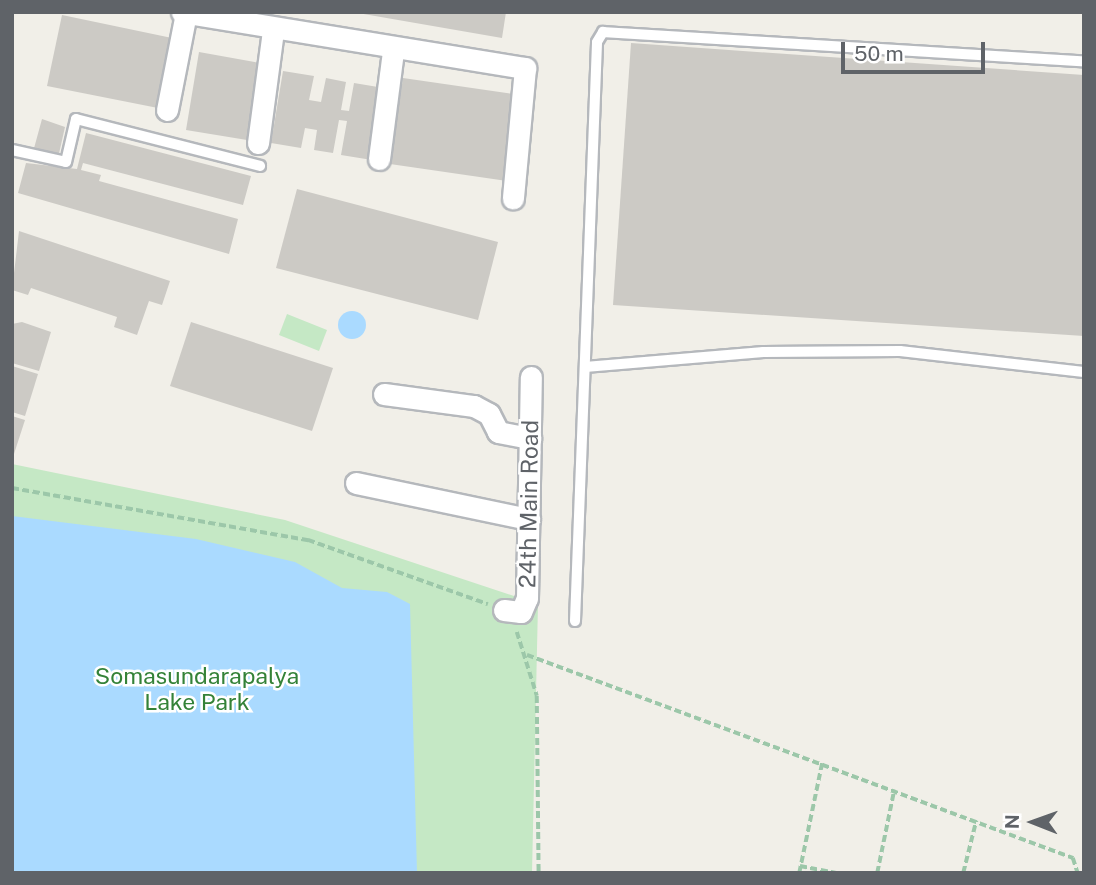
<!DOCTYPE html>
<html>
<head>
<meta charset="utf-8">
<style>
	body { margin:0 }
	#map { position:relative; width:1096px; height:885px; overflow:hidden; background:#f1efe8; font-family:"Public Sans",sans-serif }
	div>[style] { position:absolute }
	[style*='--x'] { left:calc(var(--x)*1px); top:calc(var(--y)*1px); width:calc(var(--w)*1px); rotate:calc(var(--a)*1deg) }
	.green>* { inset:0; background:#c5e8c5 }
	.water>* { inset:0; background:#aadaff }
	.round { border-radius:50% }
	.building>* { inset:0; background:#cccac5 }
	.path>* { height:3.5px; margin-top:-1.75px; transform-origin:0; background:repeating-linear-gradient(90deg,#9cc7a9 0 7px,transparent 0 10.5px) }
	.roads { filter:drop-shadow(2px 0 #b5b8bc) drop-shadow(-2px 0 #b5b8bc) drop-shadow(0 2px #b5b8bc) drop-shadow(0 -2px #b5b8bc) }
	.service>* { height:10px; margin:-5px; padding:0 5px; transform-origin:5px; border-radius:5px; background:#fff }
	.minor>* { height:21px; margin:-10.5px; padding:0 10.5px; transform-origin:10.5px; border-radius:10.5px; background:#fff }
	span { translate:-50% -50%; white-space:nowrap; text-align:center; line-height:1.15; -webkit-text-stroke:5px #fff; paint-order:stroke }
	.street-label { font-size:23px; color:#5f6368 }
	.park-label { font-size:23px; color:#348238 }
	.frame { position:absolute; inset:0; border:14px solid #5f6368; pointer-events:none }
	.north { position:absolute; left:998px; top:787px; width:70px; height:70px; -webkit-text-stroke:5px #fff; paint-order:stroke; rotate:271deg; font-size:19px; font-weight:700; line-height:28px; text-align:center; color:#5f6368 }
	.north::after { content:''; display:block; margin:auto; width:24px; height:32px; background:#5f6368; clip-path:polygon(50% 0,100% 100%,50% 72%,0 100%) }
	.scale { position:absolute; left:841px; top:42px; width:144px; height:32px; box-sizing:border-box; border:4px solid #5f6368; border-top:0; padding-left:9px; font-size:21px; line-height:24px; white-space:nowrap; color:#5f6368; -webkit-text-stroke:5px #fff; paint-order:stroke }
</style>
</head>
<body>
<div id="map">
	<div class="green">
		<div style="clip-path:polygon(287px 314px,327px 330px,319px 351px,279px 335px)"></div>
		<div style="clip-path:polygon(12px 464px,285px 520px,538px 604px,532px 873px,12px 873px)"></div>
	</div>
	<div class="water">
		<div class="round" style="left:338px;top:311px;width:28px;height:28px"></div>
		<div style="clip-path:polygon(12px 516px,196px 539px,295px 562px,342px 588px,387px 592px,410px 604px,417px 873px,12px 873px)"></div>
	</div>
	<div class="building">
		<div style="clip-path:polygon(352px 12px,506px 12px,502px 38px)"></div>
		<div style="clip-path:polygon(62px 15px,172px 38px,158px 108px,47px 86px)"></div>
		<div style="clip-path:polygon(631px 43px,1084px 75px,1084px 336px,613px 305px)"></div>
		<div style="clip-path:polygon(199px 52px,260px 63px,247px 140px,186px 130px)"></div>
		<div style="clip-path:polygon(283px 71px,314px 76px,309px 100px,321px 102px,326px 78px,346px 82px,341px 110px,349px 111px,354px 83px,384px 88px,372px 160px,341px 155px,347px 121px,339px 120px,333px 153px,314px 150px,317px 130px,305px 128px,301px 148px,271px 143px)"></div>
		<div style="clip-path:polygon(403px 78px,520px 95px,507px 181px,390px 164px)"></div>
		<div style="clip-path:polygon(42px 119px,65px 127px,58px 158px,33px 152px)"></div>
		<div style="clip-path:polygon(86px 133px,251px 176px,243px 205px,83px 163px,81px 170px,101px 175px,99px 181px,238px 219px,229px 254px,18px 193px,26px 163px,77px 169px)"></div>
		<div style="clip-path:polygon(297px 189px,498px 242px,478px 320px,276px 268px)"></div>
		<div style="clip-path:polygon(19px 231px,170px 281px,162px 305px,149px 301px,137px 335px,114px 327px,117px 317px,31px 288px,28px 295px,12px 290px)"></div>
		<div style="clip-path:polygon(22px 322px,51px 332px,39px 371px,12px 363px,12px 324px)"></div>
		<div style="clip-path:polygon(191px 322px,333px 368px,312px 431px,170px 386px)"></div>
		<div style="clip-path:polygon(12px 366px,38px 374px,25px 416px,12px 412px)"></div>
		<div style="clip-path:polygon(12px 416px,25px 420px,13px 457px,12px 457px)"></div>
	</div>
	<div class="path">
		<div style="--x:12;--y:488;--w:301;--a:10"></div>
		<div style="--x:308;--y:540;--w:191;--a:19.6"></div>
		<div style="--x:517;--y:632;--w:67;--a:72.6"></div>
		<div style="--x:537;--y:696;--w:177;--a:89.4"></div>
		<div style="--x:527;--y:655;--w:583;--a:20.39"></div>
		<div style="--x:1073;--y:858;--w:16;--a:72"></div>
		<div style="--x:800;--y:866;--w:37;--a:11"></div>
		<div style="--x:799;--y:873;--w:112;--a:-78.2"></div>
		<div style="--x:877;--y:873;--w:85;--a:-78.4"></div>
		<div style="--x:963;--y:873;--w:54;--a:-76"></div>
	</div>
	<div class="roads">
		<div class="service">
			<div style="--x:12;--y:150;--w:55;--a:12.5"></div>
			<div style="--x:66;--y:162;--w:44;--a:-76.9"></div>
			<div style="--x:76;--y:119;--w:190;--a:14.3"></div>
			<div style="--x:585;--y:367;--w:179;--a:-4.8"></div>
			<div style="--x:763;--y:352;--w:137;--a:-0.4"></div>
			<div style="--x:900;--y:351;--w:185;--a:6.5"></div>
			<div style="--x:575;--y:621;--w:579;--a:-87.82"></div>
			<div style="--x:597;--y:42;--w:12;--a:-59"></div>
			<div style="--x:603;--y:32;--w:482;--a:3.5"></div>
		</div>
		<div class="minor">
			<div style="--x:182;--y:12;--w:348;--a:9.3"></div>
			<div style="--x:525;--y:68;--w:131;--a:95.3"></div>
			<div style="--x:167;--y:110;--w:99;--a:-78.9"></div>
			<div style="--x:258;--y:143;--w:113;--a:-82.4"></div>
			<div style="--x:379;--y:159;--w:109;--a:-82.6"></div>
			<div style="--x:384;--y:394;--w:91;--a:7.6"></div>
			<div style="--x:474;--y:406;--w:17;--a:28"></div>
			<div style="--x:489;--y:414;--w:20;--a:63"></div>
			<div style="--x:498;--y:432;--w:33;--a:11"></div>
			<div style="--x:356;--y:483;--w:177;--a:11.8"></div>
			<div style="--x:504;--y:610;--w:17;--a:7"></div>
			<div style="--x:521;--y:612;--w:15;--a:-67"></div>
			<div style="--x:527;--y:598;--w:221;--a:-89"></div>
		</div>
	</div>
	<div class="street-label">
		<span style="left:529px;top:504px;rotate:-89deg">24th Main Road</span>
	</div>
	<div class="park-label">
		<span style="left:197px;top:689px">Somasundarapalya<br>Lake Park</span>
	</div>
	<div class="frame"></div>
	<div class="north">N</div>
	<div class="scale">50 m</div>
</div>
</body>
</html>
